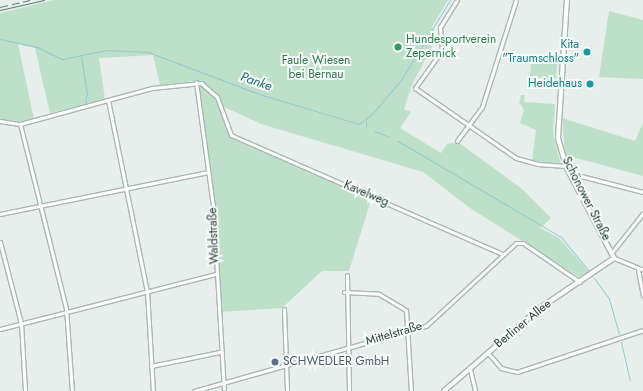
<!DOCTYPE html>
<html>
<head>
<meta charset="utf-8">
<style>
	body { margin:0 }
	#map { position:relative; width:643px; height:391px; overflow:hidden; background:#e6efeb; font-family:Jost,sans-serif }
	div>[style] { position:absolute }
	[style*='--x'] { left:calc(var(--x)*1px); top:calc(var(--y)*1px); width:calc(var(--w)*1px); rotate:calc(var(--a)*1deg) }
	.green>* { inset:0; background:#bfe0c8 }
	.stream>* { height:1px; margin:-0.5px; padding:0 0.5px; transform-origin:0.5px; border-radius:0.5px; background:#8ec9d4 }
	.roads { filter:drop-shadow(1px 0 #a8b8b2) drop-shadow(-1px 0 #a8b8b2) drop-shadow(0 1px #a8b8b2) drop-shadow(0 -1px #a8b8b2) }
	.street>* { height:3px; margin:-1.5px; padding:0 1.5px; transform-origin:1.5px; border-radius:1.5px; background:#fff }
	.secondary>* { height:4px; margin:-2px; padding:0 2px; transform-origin:2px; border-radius:2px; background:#fff }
	.tram>* { height:1px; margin:-0.5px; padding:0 0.5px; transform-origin:0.5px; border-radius:0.5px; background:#5f7d75 }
	.rail>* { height:1px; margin-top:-0.5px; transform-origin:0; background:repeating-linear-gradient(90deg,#5f7d75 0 8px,transparent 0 12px) }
	.dots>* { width:11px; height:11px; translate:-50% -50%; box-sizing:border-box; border:2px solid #f7fbf9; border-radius:50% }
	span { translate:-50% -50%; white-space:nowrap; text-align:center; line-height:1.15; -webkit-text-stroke:4px #f7fbf9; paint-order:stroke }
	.leisure-label { font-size:12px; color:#27864d }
	.left { translate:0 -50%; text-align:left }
	.culture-label { font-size:12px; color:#0d838f }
	.right { translate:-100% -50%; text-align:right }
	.park-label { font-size:12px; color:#2d7a4b }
	.street-label { font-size:12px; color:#24423a }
	.service-label { font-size:12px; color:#4e5e75 }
	.water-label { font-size:13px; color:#1c6f80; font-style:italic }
</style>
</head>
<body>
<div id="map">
	<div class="green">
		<div style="clip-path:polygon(54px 0,448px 0,432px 27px,437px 37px,412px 85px,404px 109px,411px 112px,400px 128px,441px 153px,447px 144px,458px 142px,522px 189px,551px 218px,540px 228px,559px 238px,589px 272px,579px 277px,470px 208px,423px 172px,261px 124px,222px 106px,230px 136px,371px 200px,349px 271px,322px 271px,282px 308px,219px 312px,215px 206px,197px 81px,160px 85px,153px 55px,99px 58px,105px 99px,50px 113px,35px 48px,18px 44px,34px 119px,18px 123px,0 119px,0 13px)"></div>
		<div style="clip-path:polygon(609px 11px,643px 20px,643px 79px,599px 77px)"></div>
		<div style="clip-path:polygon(531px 61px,557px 64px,556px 79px,530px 77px)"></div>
		<div style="clip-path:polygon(521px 95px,525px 95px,524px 102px,555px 104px,553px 133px,561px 165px,532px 160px,536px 130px,520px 123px,524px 110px,519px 102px)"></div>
		<div style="clip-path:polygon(562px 118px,635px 141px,643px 123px,643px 176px,565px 155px)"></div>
	</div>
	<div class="stream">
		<div style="--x:0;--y:39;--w:38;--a:12"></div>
		<div style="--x:37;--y:47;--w:28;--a:26"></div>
		<div style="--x:62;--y:59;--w:45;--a:-11.6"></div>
		<div style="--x:106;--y:50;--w:42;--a:2.7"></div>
		<div style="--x:148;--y:52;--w:122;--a:20.7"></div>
		<div style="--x:262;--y:95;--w:101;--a:16.6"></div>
		<div style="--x:359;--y:124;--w:16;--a:-38"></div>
		<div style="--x:372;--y:114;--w:45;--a:-49.5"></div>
		<div style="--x:401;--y:80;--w:94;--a:-58.5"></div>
		<div style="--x:81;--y:56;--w:36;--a:81"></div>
		<div style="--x:87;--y:92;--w:11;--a:100"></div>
		<div style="--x:366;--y:126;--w:5;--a:-90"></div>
		<div style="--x:374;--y:131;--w:17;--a:21"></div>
		<div style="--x:398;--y:141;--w:189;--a:30.5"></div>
		<div style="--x:561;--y:237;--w:44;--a:50.5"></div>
		<div style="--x:39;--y:209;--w:13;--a:77"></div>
		<div style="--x:43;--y:226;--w:19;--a:74"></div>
		<div style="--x:49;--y:249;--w:30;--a:75"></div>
		<div style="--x:594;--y:278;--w:26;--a:54"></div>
		<div style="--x:609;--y:299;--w:36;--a:74"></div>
		<div style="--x:57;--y:279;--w:6;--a:81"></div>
		<div style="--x:59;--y:288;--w:7;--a:74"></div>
		<div style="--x:62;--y:299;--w:9;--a:77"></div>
		<div style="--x:621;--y:342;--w:39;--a:77"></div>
	</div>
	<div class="roads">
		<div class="street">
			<div style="--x:457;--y:0;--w:32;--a:122"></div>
			<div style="--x:440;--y:27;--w:23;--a:85"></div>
			<div style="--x:442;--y:50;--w:47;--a:125.4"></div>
			<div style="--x:415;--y:88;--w:123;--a:34.7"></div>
			<div style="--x:516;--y:158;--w:23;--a:15"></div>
			<div style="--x:538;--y:164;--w:28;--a:4"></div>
			<div style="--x:196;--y:82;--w:125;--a:82.2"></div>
			<div style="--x:213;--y:206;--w:185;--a:86.6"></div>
			<div style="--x:108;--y:100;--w:195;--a:78.5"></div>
			<div style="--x:147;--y:291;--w:100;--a:86.6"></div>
			<div style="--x:0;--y:121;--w:20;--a:9"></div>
			<div style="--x:20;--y:124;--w:137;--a:-15.3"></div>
			<div style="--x:152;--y:88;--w:49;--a:-5.8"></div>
			<div style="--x:201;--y:83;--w:21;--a:41"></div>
			<div style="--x:217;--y:97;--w:40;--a:69.8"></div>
			<div style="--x:231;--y:135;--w:296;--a:23.7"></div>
			<div style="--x:20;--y:124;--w:190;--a:76"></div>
			<div style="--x:66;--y:308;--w:83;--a:85.9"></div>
			<div style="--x:457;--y:141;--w:42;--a:-53.7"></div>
			<div style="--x:482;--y:107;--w:112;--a:-72.4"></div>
			<div style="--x:571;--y:177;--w:10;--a:-6"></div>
			<div style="--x:581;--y:176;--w:64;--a:14.5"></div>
			<div style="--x:0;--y:214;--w:212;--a:-11.4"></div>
			<div style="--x:0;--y:242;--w:84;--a:75.5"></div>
			<div style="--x:21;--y:323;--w:68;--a:86.6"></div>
			<div style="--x:613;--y:251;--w:48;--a:-51.7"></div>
			<div style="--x:614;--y:258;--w:31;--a:22"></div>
			<div style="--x:638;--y:270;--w:26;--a:79"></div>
			<div style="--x:347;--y:275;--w:116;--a:89"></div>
			<div style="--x:344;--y:292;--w:35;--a:3"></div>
			<div style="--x:379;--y:294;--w:31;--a:31"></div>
			<div style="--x:406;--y:310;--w:81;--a:86.5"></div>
			<div style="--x:284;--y:309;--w:82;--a:87.9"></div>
			<div style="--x:0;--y:329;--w:223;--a:-14.3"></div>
			<div style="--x:488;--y:353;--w:20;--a:49"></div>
			<div style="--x:501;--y:368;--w:16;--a:14"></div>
			<div style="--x:517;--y:372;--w:133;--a:-18.4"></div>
			<div style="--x:151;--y:366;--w:70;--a:-11.5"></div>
			<div style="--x:470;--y:369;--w:23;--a:77"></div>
			<div style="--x:194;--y:391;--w:241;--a:-15.7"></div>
			<div style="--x:426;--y:326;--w:122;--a:-42.7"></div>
			<div style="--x:516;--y:243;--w:7;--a:0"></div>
			<div style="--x:523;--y:243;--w:69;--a:34.4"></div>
		</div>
		<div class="secondary">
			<div style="--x:444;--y:391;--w:127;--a:-40.8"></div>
			<div style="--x:540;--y:308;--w:89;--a:-34"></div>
			<div style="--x:614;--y:258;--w:104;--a:-117.6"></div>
			<div style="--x:566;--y:166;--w:29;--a:-106"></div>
			<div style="--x:558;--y:138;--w:138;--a:-86.3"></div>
		</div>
	</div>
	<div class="tram">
		<div style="--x:0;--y:10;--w:45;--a:-12.8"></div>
	</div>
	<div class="rail">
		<div style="--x:0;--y:7;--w:31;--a:-13"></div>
	</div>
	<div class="dots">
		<div style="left:398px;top:47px;background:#2e9e5b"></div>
		<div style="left:587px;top:52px;background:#0f9aa8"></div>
		<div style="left:590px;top:84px;background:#0f9aa8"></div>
		<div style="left:275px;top:362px;background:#5c6f8a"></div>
	</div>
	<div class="leisure-label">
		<span class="left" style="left:406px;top:47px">Hundesportverein<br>Zepernick</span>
	</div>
	<div class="culture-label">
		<span class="right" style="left:579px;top:52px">Kita<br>"Traumschloss"</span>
		<span class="right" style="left:582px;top:84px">Heidehaus</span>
	</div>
	<div class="park-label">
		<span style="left:316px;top:68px">Faule Wiesen<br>bei Bernau</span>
	</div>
	<div class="street-label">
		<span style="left:366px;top:194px;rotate:23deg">Kavelweg</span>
		<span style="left:586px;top:199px;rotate:63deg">Schönower Straße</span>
		<span style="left:214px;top:236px;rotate:-92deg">Waldstraße</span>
		<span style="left:523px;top:324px;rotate:-39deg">Berliner Allee</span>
		<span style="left:394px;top:334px;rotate:-16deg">Mittelstraße</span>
	</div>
	<div class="service-label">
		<span class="left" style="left:283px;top:362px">SCHWEDLER GmbH</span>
	</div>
	<div class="water-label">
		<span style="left:256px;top:82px;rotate:19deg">Panke</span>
	</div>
</div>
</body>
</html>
